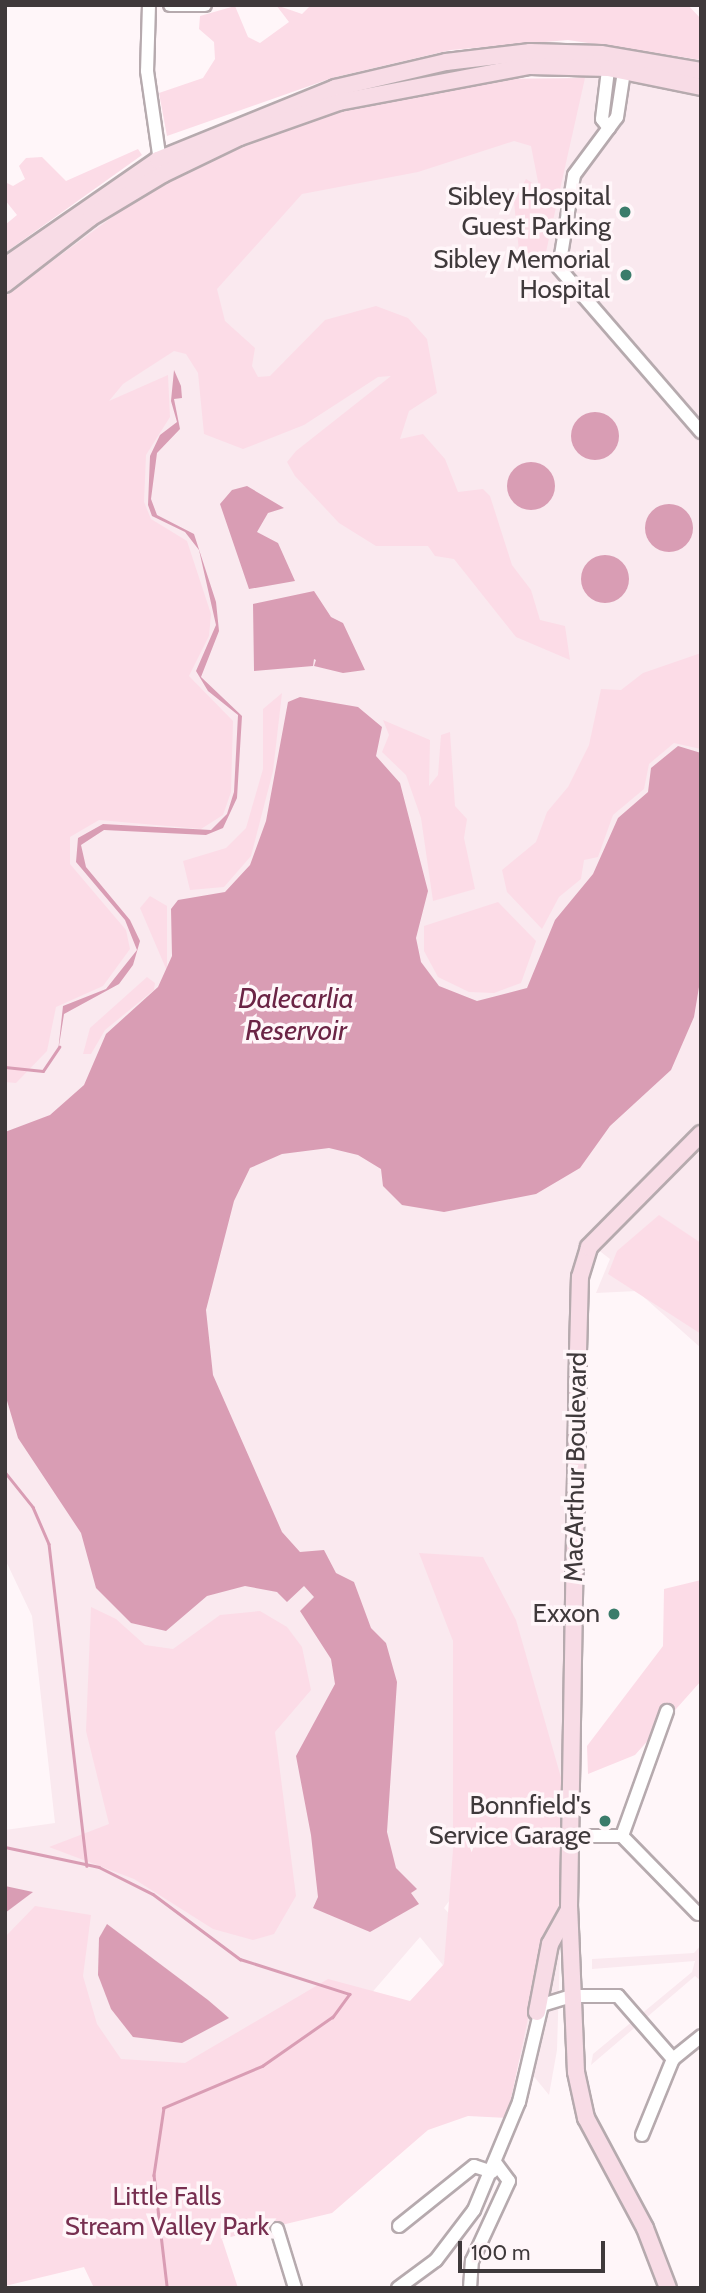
<!DOCTYPE html>
<html>
<head>
<meta charset="utf-8">
<style>
	body { margin:0 }
	#map { position:relative; width:706px; height:2293px; overflow:hidden; background:#fff6f9; font-family:Cabin,sans-serif }
	div>[style] { position:absolute }
	[style*='--x'] { left:calc(var(--x)*1px); top:calc(var(--y)*1px); width:calc(var(--w)*1px); rotate:calc(var(--a)*1deg) }
	.built>* { inset:0; background:#fae9ef }
	.green>* { inset:0; background:#fcdce7 }
	.water>* { inset:0; background:#d99db4 }
	.round { border-radius:50% }
	.stream>* { height:2.5px; margin:-1.25px; padding:0 1.25px; transform-origin:1.25px; border-radius:1.25px; background:#d99db4 }
	.roads { filter:drop-shadow(2px 0 #b6aaae) drop-shadow(-2px 0 #b6aaae) drop-shadow(0 2px #b6aaae) drop-shadow(0 -2px #b6aaae) }
	.minor>* { height:12px; margin:-6px; padding:0 6px; transform-origin:6px; border-radius:6px; background:#fff }
	.major>* { height:16px; margin:-8px; padding:0 8px; transform-origin:8px; border-radius:8px; background:#f8dce6 }
	.dots>* { width:19px; height:19px; translate:-50% -50%; box-sizing:border-box; border:4px solid #fff6f9; border-radius:50% }
	span { translate:-50% -50%; white-space:nowrap; text-align:center; line-height:1.15; -webkit-text-stroke:7px #fff6f9; paint-order:stroke }
	.poi-label { font-size:26px; color:#3f393b }
	.right { translate:-100% -50%; text-align:right }
	.street-label { font-size:26px; color:#3f393b }
	.park-label { font-size:26px; color:#772f50 }
	.water-label { font-size:28px; color:#6b2445; font-style:italic }
	.frame { position:absolute; inset:0; border:7px solid #3f393b; pointer-events:none }
	.scale { position:absolute; left:458px; top:2241px; width:147px; height:32px; box-sizing:border-box; border:4px solid #3f393b; border-top:0; padding-left:9px; font-size:21px; line-height:24px; white-space:nowrap; color:#3f393b; -webkit-text-stroke:5px #fff6f9; paint-order:stroke }
</style>
</head>
<body>
<div id="map">
	<div class="built">
		<div style="clip-path:polygon(600px 75px,701px 96px,701px 1348px,637px 1291px,596px 1293px,610px 1259px,584px 1239px,569px 1307px,564px 1777px,520px 1804px,444px 1908px,462px 1928px,563px 1852px,557px 2050px,549px 2095px,420px 1937px,356px 2011px,177px 2104px,5px 2018px,5px 1830px,55px 1823px,32px 1616px,5px 1559px,5px 293px,163px 174px,355px 101px)"></div>
		<div style="clip-path:polygon(701px 1945px,701px 1981px,695px 1976px,591px 2065px,593px 2054px,692px 1972px,695px 1961px,592px 1969px,592px 1959px,694px 1953px)"></div>
	</div>
	<div class="green">
		<div style="clip-path:polygon(276px 5px,302px 14px,311px 5px,688px 5px,701px 19px,701px 60px,568px 40px,451px 50px,332px 78px,167px 136px,159px 93px,203px 78px,215px 59px,214px 42px,199px 29px,200px 16px,235px 6px,248px 37px,260px 43px,289px 22px)"></div>
		<div style="clip-path:polygon(585px 78px,544px 261px,528px 260px,519px 251px,514px 202px,526px 179px,539px 187px,531px 146px,514px 141px,418px 172px,302px 194px,217px 289px,225px 321px,255px 348px,252px 366px,258px 377px,270px 376px,325px 320px,376px 306px,408px 318px,427px 339px,437px 393px,409px 411px,400px 439px,423px 434px,445px 459px,458px 492px,483px 489px,490px 496px,512px 565px,531px 590px,540px 620px,565px 626px,570px 660px,516px 637px,454px 559px,435px 556px,428px 546px,376px 546px,339px 523px,295px 476px,287px 462px,296px 451px,391px 376px,378px 377px,304px 425px,243px 449px,204px 434px,198px 373px,186px 354px,174px 351px,123px 384px,109px 401px,168px 375px,170px 417px,146px 455px,144px 502px,151px 519px,187px 541px,211px 614px,209px 636px,189px 676px,233px 721px,231px 792px,223px 815px,201px 829px,99px 820px,70px 837px,70px 864px,126px 930px,130px 949px,103px 986px,56px 1007px,47px 1051px,16px 1083px,5px 1082px,5px 296px,145px 193px,262px 136px,371px 101px,493px 79px)"></div>
		<div style="clip-path:polygon(138px 149px,142px 155px,5px 253px,5px 225px,17px 215px,5px 200px,5px 182px,13px 186px,25px 179px,19px 166px,26px 158px,42px 157px,66px 181px)"></div>
		<div style="clip-path:polygon(701px 653px,701px 749px,674px 743px,649px 764px,644px 789px,613px 815px,598px 857px,584px 860px,581px 879px,559px 897px,542px 929px,507px 892px,502px 870px,536px 842px,547px 812px,568px 787px,589px 745px,601px 689px,621px 690px,643px 673px)"></div>
		<div style="clip-path:polygon(282px 693px,273px 771px,251px 856px,224px 887px,190px 890px,183px 861px,226px 848px,246px 828px,263px 769px,263px 709px)"></div>
		<div style="clip-path:polygon(383px 720px,430px 740px,429px 786px,438px 775px,441px 735px,450px 732px,455px 806px,467px 819px,464px 838px,475px 889px,433px 901px,421px 818px,406px 775px,382px 752px,389px 735px)"></div>
		<div style="clip-path:polygon(150px 896px,167px 906px,167px 971px,140px 908px)"></div>
		<div style="clip-path:polygon(498px 902px,536px 941px,521px 983px,494px 993px,469px 992px,438px 977px,424px 951px,424px 926px)"></div>
		<div style="clip-path:polygon(147px 977px,155px 983px,154px 990px,105px 1030px,91px 1054px,83px 1054px,90px 1028px)"></div>
		<div style="clip-path:polygon(659px 1215px,701px 1243px,701px 1334px,608px 1274px,617px 1251px)"></div>
		<div style="clip-path:polygon(419px 1553px,483px 1557px,516px 1620px,562px 1781px,561px 1898px,540px 1962px,507px 2118px,468px 2116px,428px 2130px,332px 2213px,222px 2239px,238px 2288px,94px 2288px,84px 2267px,5px 2286px,5px 1937px,35px 1906px,91px 1915px,83px 1976px,97px 2024px,121px 2059px,185px 2063px,328px 1979px,410px 2001px,444px 1964px,453px 1850px,453px 1641px)"></div>
		<div style="clip-path:polygon(701px 1580px,701px 1681px,635px 1755px,588px 1774px,587px 1746px,663px 1646px,664px 1589px)"></div>
		<div style="clip-path:polygon(91px 1607px,116px 1619px,145px 1645px,173px 1649px,220px 1615px,260px 1611px,287px 1627px,302px 1647px,311px 1690px,275px 1732px,296px 1896px,274px 1934px,253px 1940px,213px 1929px,134px 1879px,49px 1847px,109px 1824px,86px 1731px)"></div>
	</div>
	<div class="water">
		<div style="clip-path:polygon(174px 370px,181px 386px,182px 398px,174px 399px,180px 429px,157px 453px,151px 499px,157px 515px,194px 534px,216px 602px,219px 631px,201px 677px,242px 716px,237px 798px,223px 828px,206px 835px,104px 830px,81px 845px,86px 867px,130px 920px,140px 941px,133px 965px,119px 984px,64px 1014px,58px 1052px,63px 1006px,106px 989px,137px 950px,125px 920px,76px 862px,78px 838px,103px 824px,211px 830px,227px 814px,234px 792px,238px 715px,208px 691px,196px 671px,216px 625px,199px 550px,185px 532px,152px 516px,148px 505px,150px 456px,160px 435px,177px 422px,171px 401px)"></div>
		<div class="round" style="left:571px;top:412px;width:48px;height:48px"></div>
		<div class="round" style="left:507px;top:462px;width:48px;height:48px"></div>
		<div style="clip-path:polygon(247px 486px,284px 508px,268px 513px,257px 532px,278px 543px,295px 581px,249px 589px,220px 504px,232px 490px)"></div>
		<div class="round" style="left:645px;top:504px;width:48px;height:48px"></div>
		<div class="round" style="left:581px;top:555px;width:48px;height:48px"></div>
		<div style="clip-path:polygon(314px 591px,331px 617px,343px 623px,365px 670px,343px 673px,314px 666px,316px 660px,314px 659px,313px 666px,254px 671px,253px 604px)"></div>
		<div style="clip-path:polygon(300px 697px,358px 707px,382px 727px,376px 756px,400px 783px,428px 891px,416px 938px,421px 962px,439px 986px,477px 1001px,527px 988px,555px 920px,593px 874px,618px 818px,648px 792px,651px 768px,678px 746px,701px 753px,701px 975px,694px 1017px,671px 1070px,610px 1126px,580px 1168px,536px 1194px,444px 1212px,402px 1205px,383px 1186px,381px 1169px,358px 1155px,329px 1148px,282px 1154px,250px 1168px,234px 1201px,206px 1310px,213px 1375px,282px 1532px,300px 1552px,324px 1550px,336px 1573px,354px 1582px,371px 1628px,386px 1643px,397px 1682px,387px 1832px,396px 1868px,417px 1889px,411px 1893px,419px 1904px,370px 1932px,313px 1908px,318px 1897px,311px 1835px,296px 1756px,335px 1684px,331px 1659px,300px 1611px,314px 1597px,304px 1586px,287px 1602px,277px 1592px,245px 1586px,207px 1596px,166px 1631px,131px 1623px,96px 1588px,81px 1533px,18px 1438px,5px 1394px,5px 1132px,50px 1115px,84px 1085px,106px 1034px,158px 987px,172px 956px,171px 909px,178px 900px,225px 892px,250px 865px,266px 821px,288px 702px)"></div>
		<div style="clip-path:polygon(5px 1886px,33px 1892px,5px 1913px)"></div>
		<div style="clip-path:polygon(107px 1924px,208px 2000px,229px 2018px,182px 2043px,133px 2037px,111px 2009px,98px 1975px,99px 1938px)"></div>
	</div>
	<div class="stream">
		<div style="--x:5;--y:1067;--w:38;--a:6"></div>
		<div style="--x:43;--y:1071;--w:29;--a:-56"></div>
		<div style="--x:5;--y:1472;--w:45;--a:51.3"></div>
		<div style="--x:33;--y:1507;--w:40;--a:66.6"></div>
		<div style="--x:49;--y:1544;--w:324;--a:83.3"></div>
		<div style="--x:5;--y:1847;--w:96;--a:12"></div>
		<div style="--x:99;--y:1867;--w:60;--a:26.6"></div>
		<div style="--x:153;--y:1894;--w:109;--a:36.8"></div>
		<div style="--x:240;--y:1959;--w:115;--a:17.7"></div>
		<div style="--x:350;--y:1994;--w:29;--a:126"></div>
		<div style="--x:333;--y:2017;--w:85;--a:145"></div>
		<div style="--x:263;--y:2066;--w:108;--a:157"></div>
		<div style="--x:164;--y:2108;--w:68;--a:98.5"></div>
		<div style="--x:154;--y:2175;--w:111;--a:83.3"></div>
	</div>
	<div class="roads">
		<div class="minor">
			<div style="--x:149;--y:5;--w:66;--a:91.7"></div>
			<div style="--x:147;--y:71;--w:98;--a:81.8"></div>
			<div style="--x:170;--y:5;--w:35;--a:0"></div>
			<div style="--x:625;--y:65;--w:53;--a:98.7"></div>
			<div style="--x:617;--y:117;--w:72;--a:126.6"></div>
			<div style="--x:574;--y:175;--w:94;--a:99.2"></div>
			<div style="--x:559;--y:268;--w:217;--a:49.1"></div>
			<div style="--x:609;--y:128;--w:11;--a:-128"></div>
			<div style="--x:602;--y:119;--w:57;--a:-83"></div>
			<div style="--x:571;--y:1836;--w:51;--a:0"></div>
			<div style="--x:622;--y:1836;--w:133;--a:-70.2"></div>
			<div style="--x:622;--y:1836;--w:109;--a:45.7"></div>
			<div style="--x:642;--y:2135;--w:82;--a:-67.8"></div>
			<div style="--x:673;--y:2059;--w:36;--a:-39"></div>
			<div style="--x:399;--y:2226;--w:96;--a:-38.7"></div>
			<div style="--x:474;--y:2166;--w:19;--a:18"></div>
			<div style="--x:277;--y:2229;--w:62;--a:73"></div>
			<div style="--x:398;--y:2288;--w:47;--a:-36.4"></div>
			<div style="--x:436;--y:2260;--w:63;--a:-52.8"></div>
			<div style="--x:474;--y:2210;--w:117;--a:-67.4"></div>
			<div style="--x:519;--y:2102;--w:100;--a:-76.7"></div>
			<div style="--x:542;--y:2005;--w:30;--a:-17"></div>
			<div style="--x:571;--y:1996;--w:47;--a:0"></div>
			<div style="--x:618;--y:1996;--w:84;--a:48.9"></div>
			<div style="--x:470;--y:2288;--w:27;--a:-86"></div>
			<div style="--x:472;--y:2261;--w:88;--a:-65.2"></div>
			<div style="--x:509;--y:2181;--w:21;--a:-127"></div>
		</div>
		<div class="major">
			<div style="--x:5;--y:266;--w:186;--a:-34.7"></div>
			<div style="--x:158;--y:160;--w:191;--a:-22.1"></div>
			<div style="--x:335;--y:88;--w:114;--a:-13.2"></div>
			<div style="--x:446;--y:62;--w:85;--a:-6.8"></div>
			<div style="--x:530;--y:52;--w:71;--a:1.6"></div>
			<div style="--x:601;--y:54;--w:101;--a:9.6"></div>
			<div style="--x:5;--y:284;--w:108;--a:-37.8"></div>
			<div style="--x:90;--y:218;--w:85;--a:-31.1"></div>
			<div style="--x:163;--y:174;--w:85;--a:-25.7"></div>
			<div style="--x:240;--y:137;--w:105;--a:-19.5"></div>
			<div style="--x:339;--y:102;--w:194;--a:-10.7"></div>
			<div style="--x:530;--y:66;--w:78;--a:1.5"></div>
			<div style="--x:608;--y:68;--w:95;--a:11.5"></div>
			<div style="--x:537;--y:2012;--w:69;--a:-79.2"></div>
			<div style="--x:550;--y:1944;--w:39;--a:-61"></div>
			<div style="--x:668;--y:2288;--w:64;--a:-111"></div>
			<div style="--x:645;--y:2228;--w:125;--a:-118.2"></div>
			<div style="--x:586;--y:2118;--w:47;--a:-102.3"></div>
			<div style="--x:576;--y:2072;--w:165;--a:-92.4"></div>
			<div style="--x:569;--y:1907;--w:555;--a:-89.07"></div>
			<div style="--x:578;--y:1352;--w:75;--a:-88.5"></div>
			<div style="--x:580;--y:1277;--w:31;--a:-73"></div>
			<div style="--x:589;--y:1247;--w:159;--a:-45.3"></div>
		</div>
	</div>
	<div class="dots">
		<div style="left:625px;top:212px;background:#3b7c6b"></div>
		<div style="left:626px;top:275px;background:#3b7c6b"></div>
		<div style="left:614px;top:1614px;background:#3b7c6b"></div>
		<div style="left:605px;top:1821px;background:#3b7c6b"></div>
	</div>
	<div class="poi-label">
		<span class="right" style="left:611px;top:212px">Sibley Hospital<br>Guest Parking</span>
		<span class="right" style="left:610px;top:275px">Sibley Memorial<br>Hospital</span>
		<span class="right" style="left:600px;top:1614px">Exxon</span>
		<span class="right" style="left:591px;top:1821px">Bonnfield's<br>Service Garage</span>
	</div>
	<div class="street-label">
		<span style="left:576px;top:1467px;rotate:-89deg">MacArthur Boulevard</span>
	</div>
	<div class="park-label">
		<span style="left:167px;top:2212px">Little Falls<br>Stream Valley Park</span>
	</div>
	<div class="water-label">
		<span style="left:296px;top:1014px">Dalecarlia<br>Reservoir</span>
	</div>
	<div class="frame"></div>
	<div class="scale">100 m</div>
</div>
</body>
</html>
